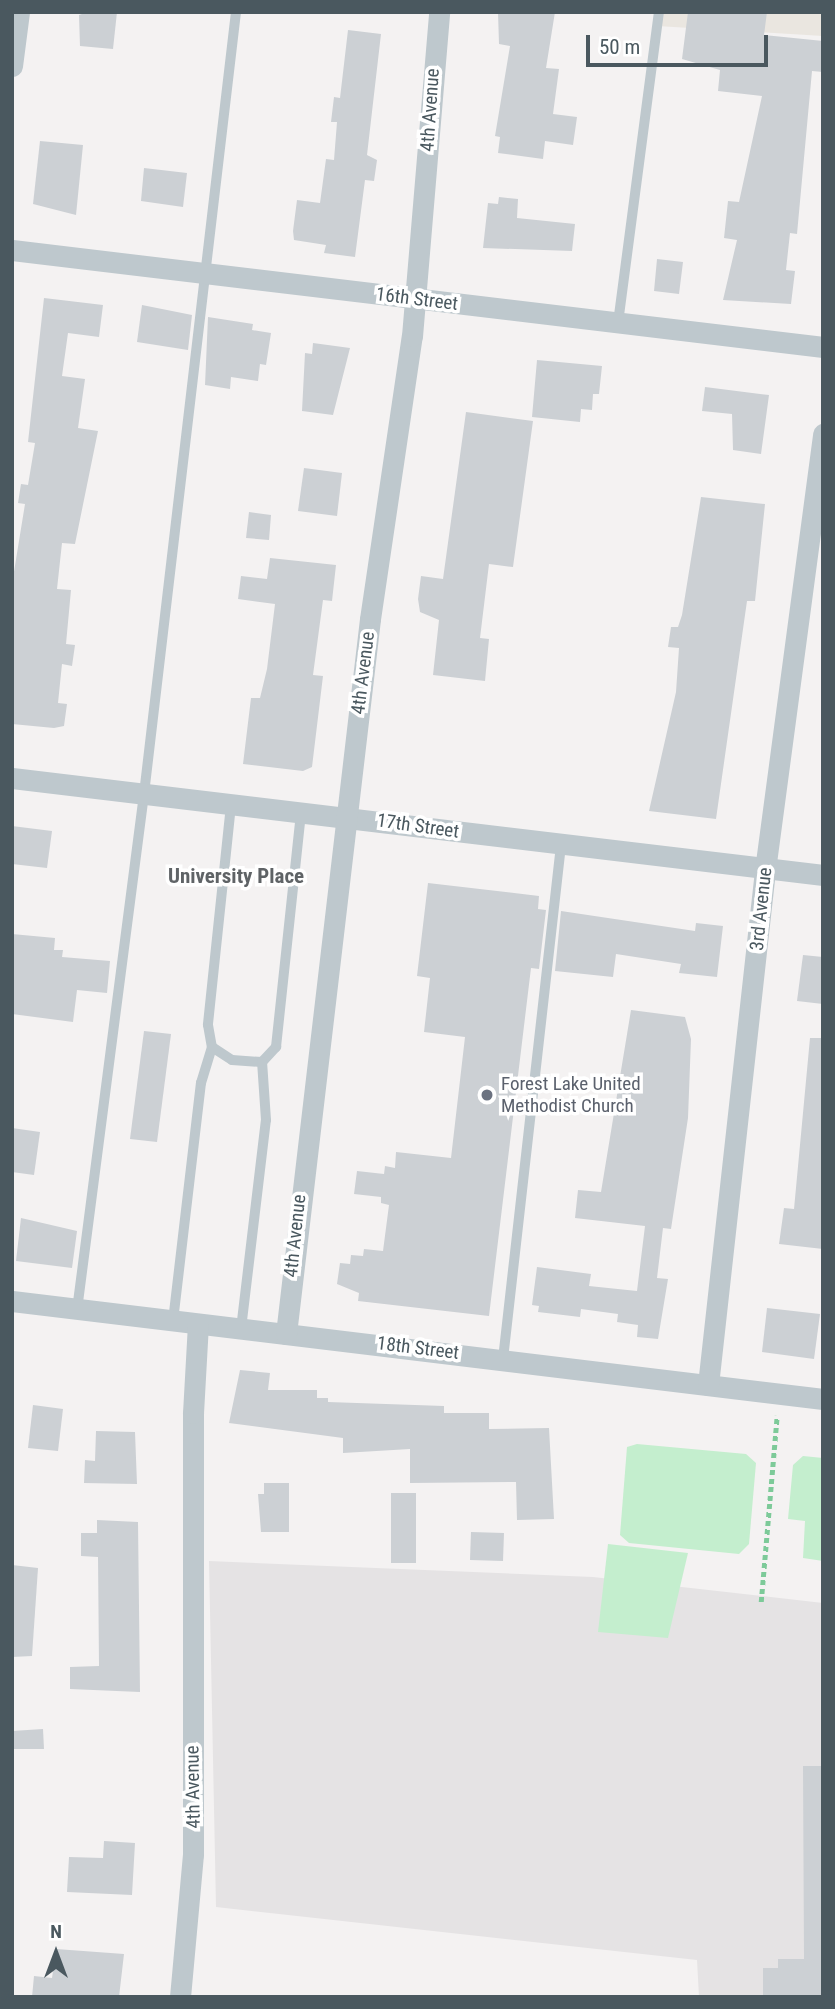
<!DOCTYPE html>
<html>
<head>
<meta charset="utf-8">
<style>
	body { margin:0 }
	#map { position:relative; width:835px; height:2009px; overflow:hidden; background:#f4f2f2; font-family:"Roboto Condensed",sans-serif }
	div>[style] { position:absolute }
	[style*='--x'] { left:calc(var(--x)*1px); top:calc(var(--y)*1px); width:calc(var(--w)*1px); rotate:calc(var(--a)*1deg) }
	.commercial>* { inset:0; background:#eae6e0 }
	.education>* { inset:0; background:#e5e3e4 }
	.green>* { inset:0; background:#c4eece }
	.building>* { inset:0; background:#ccd0d4 }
	.path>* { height:4.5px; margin-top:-2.25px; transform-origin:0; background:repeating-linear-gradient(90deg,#7dca99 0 5px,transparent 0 8.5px) }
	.service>* { height:10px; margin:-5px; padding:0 5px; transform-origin:5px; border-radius:5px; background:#bec8cd }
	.minor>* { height:21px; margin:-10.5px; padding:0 10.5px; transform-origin:10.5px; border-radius:10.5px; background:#bec8cd }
	.dots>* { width:19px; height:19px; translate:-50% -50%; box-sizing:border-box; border:4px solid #fff; border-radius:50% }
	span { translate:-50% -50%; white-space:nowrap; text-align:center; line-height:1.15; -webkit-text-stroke:7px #fff; paint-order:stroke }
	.street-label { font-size:19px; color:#4a585f }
	.worship-label { font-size:19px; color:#5b616d }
	.left { translate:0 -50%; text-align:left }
	.neighbourhood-label { font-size:21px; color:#5f6366; font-weight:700 }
	.frame { position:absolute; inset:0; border:14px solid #4a585f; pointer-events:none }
	.north { position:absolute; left:21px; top:1918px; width:70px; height:70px; -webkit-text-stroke:5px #fff; paint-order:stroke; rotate:0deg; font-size:19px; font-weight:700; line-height:28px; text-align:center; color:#4a585f }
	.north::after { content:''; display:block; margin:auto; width:24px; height:32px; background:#4a585f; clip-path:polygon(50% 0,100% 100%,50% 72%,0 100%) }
	.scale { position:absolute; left:586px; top:35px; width:182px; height:32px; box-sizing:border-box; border:4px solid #4a585f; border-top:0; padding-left:9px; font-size:21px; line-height:24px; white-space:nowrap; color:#4a585f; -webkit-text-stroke:5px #fff; paint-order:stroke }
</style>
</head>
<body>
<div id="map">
	<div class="commercial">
		<div style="clip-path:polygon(659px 12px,823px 12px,823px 36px,657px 26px)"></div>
	</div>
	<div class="education">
		<div style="clip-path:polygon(209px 1561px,593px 1577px,823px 1603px,823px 1997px,699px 1997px,697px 1960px,216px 1907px)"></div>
	</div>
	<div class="green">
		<div style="clip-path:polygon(637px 1444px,746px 1454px,756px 1463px,749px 1544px,739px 1554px,629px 1543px,620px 1535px,627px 1447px)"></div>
		<div style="clip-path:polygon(803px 1456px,823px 1458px,823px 1561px,803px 1558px,805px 1521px,788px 1519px,793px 1465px)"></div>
		<div style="clip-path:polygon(608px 1544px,688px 1553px,668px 1638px,598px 1632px)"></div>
	</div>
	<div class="building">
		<div style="clip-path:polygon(88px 12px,117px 12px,113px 49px,80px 46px,79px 15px)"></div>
		<div style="clip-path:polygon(498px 12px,555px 12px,546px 68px,559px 69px,553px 114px,577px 117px,573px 145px,545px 141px,543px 159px,498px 153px,500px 137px,495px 136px,510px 46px,499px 44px)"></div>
		<div style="clip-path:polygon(688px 12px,767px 12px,764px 35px,823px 41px,823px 72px,812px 71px,797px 234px,790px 233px,786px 270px,795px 271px,791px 304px,723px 300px,737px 240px,724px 238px,728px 201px,739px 202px,762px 96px,718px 91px,720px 70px,682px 59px)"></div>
		<div style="clip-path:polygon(348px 30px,381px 34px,367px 155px,377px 160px,374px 181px,365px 180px,355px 257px,324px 253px,326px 245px,294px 240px,293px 231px,297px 200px,320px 203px,326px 159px,334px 160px,337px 122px,331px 122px,334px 97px,340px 98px)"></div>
		<div style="clip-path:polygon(40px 141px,83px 145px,76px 215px,33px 204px)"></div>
		<div style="clip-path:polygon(144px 168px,187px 173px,183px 207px,141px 201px)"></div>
		<div style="clip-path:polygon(499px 197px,518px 199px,517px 218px,575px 224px,572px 251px,483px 248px,488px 203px,498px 204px)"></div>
		<div style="clip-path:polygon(657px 259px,683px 262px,679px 294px,654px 291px)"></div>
		<div style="clip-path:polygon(44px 298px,103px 305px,99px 337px,68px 333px,62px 376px,85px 379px,78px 428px,98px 431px,75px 544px,62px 543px,57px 589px,71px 590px,66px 644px,75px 645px,72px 666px,62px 664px,58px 703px,67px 704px,64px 726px,54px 728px,12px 724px,12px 584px,25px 504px,18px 503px,21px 484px,28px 485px,35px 443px,28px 442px)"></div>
		<div style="clip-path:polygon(142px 305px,192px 315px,188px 350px,137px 342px)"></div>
		<div style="clip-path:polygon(208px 317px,253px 324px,252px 330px,271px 333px,266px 365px,260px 364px,258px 381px,231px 377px,230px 389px,205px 385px)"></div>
		<div style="clip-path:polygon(313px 343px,350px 348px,333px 415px,302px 411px,305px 353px,312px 354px)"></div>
		<div style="clip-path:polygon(537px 360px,602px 366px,599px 394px,593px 394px,592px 410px,581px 409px,580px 422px,532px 417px)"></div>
		<div style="clip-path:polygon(705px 387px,769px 395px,761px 454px,733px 450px,732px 414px,702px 411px)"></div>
		<div style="clip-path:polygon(466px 412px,533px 421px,513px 567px,489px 564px,480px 638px,489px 639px,485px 681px,433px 675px,439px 620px,420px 612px,418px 599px,421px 576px,443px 579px)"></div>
		<div style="clip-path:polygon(304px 468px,342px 473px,337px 516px,298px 511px)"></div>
		<div style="clip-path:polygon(701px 497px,765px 504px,755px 601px,747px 601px,716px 819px,649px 811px,676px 692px,679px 648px,668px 647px,671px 627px,678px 627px,682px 615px)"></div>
		<div style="clip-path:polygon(249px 512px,271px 515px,269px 540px,246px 538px)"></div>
		<div style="clip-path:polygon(270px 558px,336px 565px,332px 601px,323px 600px,313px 675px,323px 676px,312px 767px,303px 771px,243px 764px,251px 698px,260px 698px,267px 669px,275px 604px,238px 599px,241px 576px,267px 579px)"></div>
		<div style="clip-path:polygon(12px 826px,52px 831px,47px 868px,12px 864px)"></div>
		<div style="clip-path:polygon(428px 883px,539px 896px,538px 909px,546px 910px,539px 969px,531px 968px,489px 1316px,358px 1301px,359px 1293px,337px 1284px,340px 1263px,350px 1264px,351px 1255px,363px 1256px,364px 1249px,383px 1251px,389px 1205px,381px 1203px,381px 1197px,354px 1194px,357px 1171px,384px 1174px,385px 1166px,395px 1168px,396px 1152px,451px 1158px,465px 1037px,424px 1032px,430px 978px,417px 976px)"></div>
		<div style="clip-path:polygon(561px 911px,695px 931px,696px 923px,723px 926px,717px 977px,679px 973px,681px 964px,616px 954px,613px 977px,555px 971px)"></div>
		<div style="clip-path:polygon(12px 934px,55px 938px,54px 950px,63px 950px,62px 957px,110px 961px,107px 993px,77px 990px,73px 1022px,12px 1014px)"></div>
		<div style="clip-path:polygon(803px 955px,823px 957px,823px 1004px,797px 1001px)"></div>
		<div style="clip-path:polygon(631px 1010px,685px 1017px,691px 1039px,688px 1118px,671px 1229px,663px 1228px,657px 1278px,668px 1279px,658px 1339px,637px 1337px,638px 1325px,617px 1322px,618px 1314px,581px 1309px,580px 1317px,538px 1312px,539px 1306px,532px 1305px,537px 1267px,591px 1274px,589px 1286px,637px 1291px,645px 1226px,575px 1218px,578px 1190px,601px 1192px)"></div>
		<div style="clip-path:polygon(144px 1031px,171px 1034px,157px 1142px,130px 1139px)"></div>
		<div style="clip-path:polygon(810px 1038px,823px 1038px,823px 1249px,779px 1244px,784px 1208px,794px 1209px)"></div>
		<div style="clip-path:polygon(12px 1128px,40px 1132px,34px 1175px,12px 1172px)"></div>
		<div style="clip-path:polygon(21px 1218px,77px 1231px,72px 1268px,16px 1261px)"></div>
		<div style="clip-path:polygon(767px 1308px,820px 1314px,814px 1359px,762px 1352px)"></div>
		<div style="clip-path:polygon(240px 1370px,270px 1373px,268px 1390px,317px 1390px,317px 1398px,328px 1398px,328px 1402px,444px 1406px,444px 1413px,489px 1413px,489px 1429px,549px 1428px,554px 1519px,517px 1520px,516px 1482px,410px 1483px,410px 1449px,343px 1453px,343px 1438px,229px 1423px)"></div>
		<div style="clip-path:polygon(33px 1405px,63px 1409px,58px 1451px,28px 1448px)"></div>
		<div style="clip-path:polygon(96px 1431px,135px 1432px,137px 1484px,84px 1483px,85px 1460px,95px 1461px)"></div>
		<div style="clip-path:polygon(264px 1483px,289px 1483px,289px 1532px,261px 1532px,258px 1494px,264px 1494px)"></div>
		<div style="clip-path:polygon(391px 1493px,416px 1493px,416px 1563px,391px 1563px)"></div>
		<div style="clip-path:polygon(97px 1520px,138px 1522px,140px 1692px,70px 1689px,70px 1667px,99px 1666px,98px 1557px,81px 1556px,81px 1533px,97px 1533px)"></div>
		<div style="clip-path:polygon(471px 1532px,504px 1533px,503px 1561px,470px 1560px)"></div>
		<div style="clip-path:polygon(12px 1565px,38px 1568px,32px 1656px,12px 1657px)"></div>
		<div style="clip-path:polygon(43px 1729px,44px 1749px,12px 1749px,12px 1731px)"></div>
		<div style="clip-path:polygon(803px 1766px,823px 1766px,823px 1997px,763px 1997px,763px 1968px,778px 1968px,778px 1959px,804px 1959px)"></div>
		<div style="clip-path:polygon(104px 1841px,135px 1843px,132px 1895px,67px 1892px,69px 1857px,103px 1858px)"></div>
		<div style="clip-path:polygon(56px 1949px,124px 1954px,119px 1997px,32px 1997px,34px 1976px,52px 1978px)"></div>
	</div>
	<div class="path">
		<div style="--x:761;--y:1602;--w:187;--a:-85.1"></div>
	</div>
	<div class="service">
		<div style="--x:618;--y:323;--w:314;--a:-82.5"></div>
		<div style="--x:231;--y:805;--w:221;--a:96"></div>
		<div style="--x:208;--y:1025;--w:22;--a:80"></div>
		<div style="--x:212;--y:1047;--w:24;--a:33"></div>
		<div style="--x:232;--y:1060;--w:30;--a:4"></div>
		<div style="--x:262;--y:1062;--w:21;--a:-47"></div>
		<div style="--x:276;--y:1047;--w:235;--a:-83.9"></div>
		<div style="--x:77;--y:1310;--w:520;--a:-82.6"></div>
		<div style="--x:144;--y:794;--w:787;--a:-83.29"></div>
		<div style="--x:173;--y:1321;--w:240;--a:-83.3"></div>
		<div style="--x:201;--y:1083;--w:38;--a:-73"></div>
		<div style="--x:241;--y:1329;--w:210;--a:-83.2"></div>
		<div style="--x:266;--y:1120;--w:58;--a:-93.9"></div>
		<div style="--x:503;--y:1359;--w:517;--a:-83.56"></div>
	</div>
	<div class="minor">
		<div style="--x:12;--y:66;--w:54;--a:-82.6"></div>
		<div style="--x:12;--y:250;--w:817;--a:6.82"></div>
		<div style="--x:12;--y:778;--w:817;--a:6.82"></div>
		<div style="--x:12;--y:1301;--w:817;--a:6.89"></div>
		<div style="--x:286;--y:1334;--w:720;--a:-83.3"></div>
		<div style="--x:370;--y:619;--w:286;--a:-81.6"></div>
		<div style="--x:412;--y:336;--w:325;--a:-85.2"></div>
		<div style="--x:708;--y:1385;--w:518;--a:-83.68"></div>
		<div style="--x:765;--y:870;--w:440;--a:-82.4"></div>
		<div style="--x:180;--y:1997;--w:144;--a:-84.8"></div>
		<div style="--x:193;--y:1854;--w:441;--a:-90"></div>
		<div style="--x:193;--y:1413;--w:89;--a:-86.8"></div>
	</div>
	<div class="dots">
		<div style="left:487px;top:1095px;background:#6b7280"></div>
	</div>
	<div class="street-label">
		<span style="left:430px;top:110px;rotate:-86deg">4th Avenue</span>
		<span style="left:417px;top:299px;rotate:7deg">16th Street</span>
		<span style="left:363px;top:673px;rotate:-83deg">4th Avenue</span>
		<span style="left:418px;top:826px;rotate:8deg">17th Street</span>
		<span style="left:761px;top:909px;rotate:-84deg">3rd Avenue</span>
		<span style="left:295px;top:1236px;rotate:-84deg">4th Avenue</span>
		<span style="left:418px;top:1348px;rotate:7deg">18th Street</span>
		<span style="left:193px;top:1787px;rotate:-91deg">4th Avenue</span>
	</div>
	<div class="worship-label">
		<span class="left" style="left:501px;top:1095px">Forest Lake United<br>Methodist Church</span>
	</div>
	<div class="neighbourhood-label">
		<span style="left:236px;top:876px">University Place</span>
	</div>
	<div class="frame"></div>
	<div class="north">N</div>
	<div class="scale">50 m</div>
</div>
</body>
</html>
